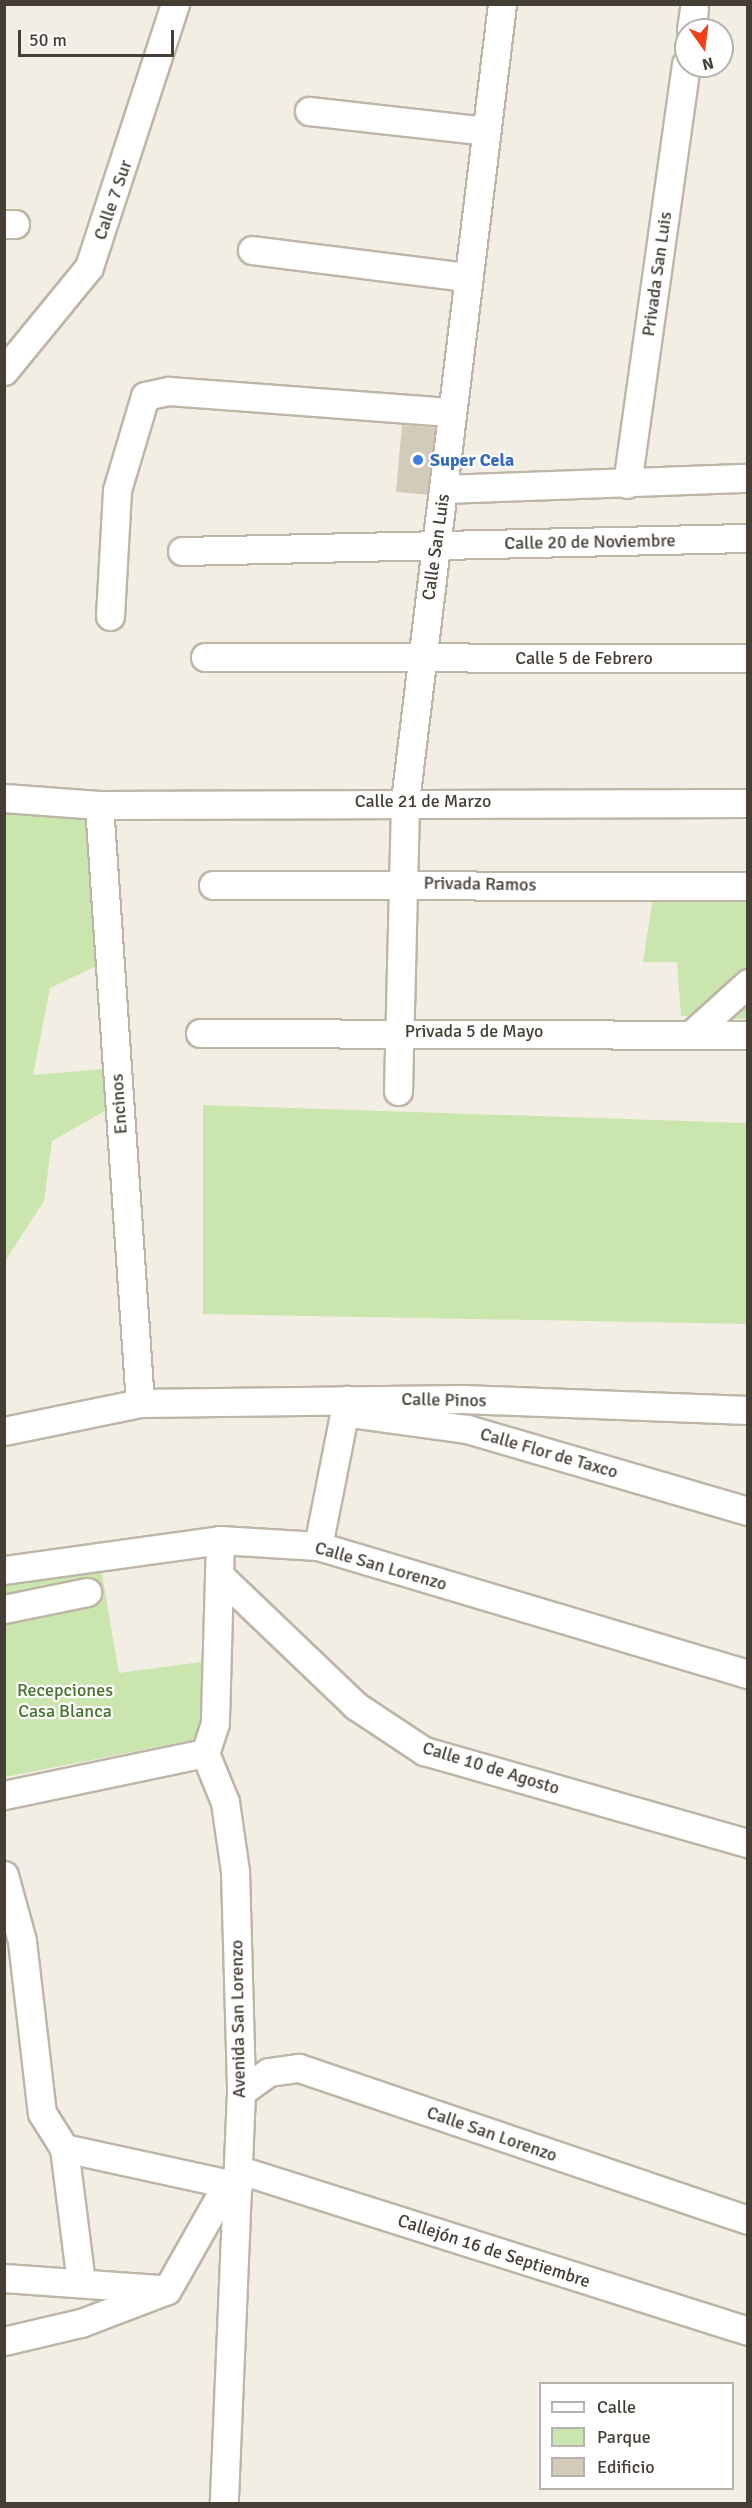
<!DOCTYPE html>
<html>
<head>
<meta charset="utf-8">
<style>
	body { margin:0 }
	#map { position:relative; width:752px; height:2508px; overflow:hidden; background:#f2eee4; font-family:Signika,sans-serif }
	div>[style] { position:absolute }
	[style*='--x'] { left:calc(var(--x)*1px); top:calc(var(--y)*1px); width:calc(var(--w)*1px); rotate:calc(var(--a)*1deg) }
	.green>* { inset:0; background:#cbe5ae }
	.building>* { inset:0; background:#d3caba }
	.roads { filter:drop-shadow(2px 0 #bdb6a7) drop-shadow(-2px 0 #bdb6a7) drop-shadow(0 2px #bdb6a7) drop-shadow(0 -2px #bdb6a7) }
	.minor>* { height:27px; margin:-13.5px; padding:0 13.5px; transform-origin:13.5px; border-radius:13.5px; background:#fff }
	.dots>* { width:16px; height:16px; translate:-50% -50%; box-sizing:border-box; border:3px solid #fff; border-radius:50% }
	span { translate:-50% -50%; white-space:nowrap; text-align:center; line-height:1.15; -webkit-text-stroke:4.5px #fff; paint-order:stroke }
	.street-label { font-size:18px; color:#443e34 }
	.shop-label { font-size:18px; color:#366cbe; font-weight:700 }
	.left { translate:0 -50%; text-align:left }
	.park-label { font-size:18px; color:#44732a }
	.frame { position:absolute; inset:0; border:6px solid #443e34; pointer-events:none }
	.legend { position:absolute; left:539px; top:2382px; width:195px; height:108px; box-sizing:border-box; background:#fff; border:2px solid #b4b2ae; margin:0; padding:8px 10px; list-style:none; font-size:18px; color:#443e34 }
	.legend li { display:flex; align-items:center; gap:12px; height:30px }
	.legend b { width:30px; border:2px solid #b4b2ae }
	.north { position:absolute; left:674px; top:18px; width:60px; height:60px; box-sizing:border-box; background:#fff; border:2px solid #b4b2ae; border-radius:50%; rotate:166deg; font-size:16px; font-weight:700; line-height:24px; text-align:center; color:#443e34 }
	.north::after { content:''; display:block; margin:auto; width:21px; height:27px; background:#f33f1a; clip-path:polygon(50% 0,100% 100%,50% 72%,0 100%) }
	.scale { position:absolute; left:18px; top:30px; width:156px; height:27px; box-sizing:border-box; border:3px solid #443e34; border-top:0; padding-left:8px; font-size:18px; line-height:21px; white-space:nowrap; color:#443e34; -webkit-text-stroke:4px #fff; paint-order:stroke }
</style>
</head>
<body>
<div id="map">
	<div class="green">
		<div style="clip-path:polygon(5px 809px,96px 813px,103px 963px,50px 988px,33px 1075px,115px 1068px,117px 1104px,52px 1141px,44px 1201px,5px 1261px)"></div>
		<div style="clip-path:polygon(747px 896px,747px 1019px,681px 1016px,677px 962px,643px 962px,653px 897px)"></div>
		<div style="clip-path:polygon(203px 1105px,747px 1123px,747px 1324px,203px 1314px)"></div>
		<div style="clip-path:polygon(100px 1563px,119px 1673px,201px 1662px,203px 1738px,5px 1777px,5px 1582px)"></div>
	</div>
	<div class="building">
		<div style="clip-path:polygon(402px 425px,442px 428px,432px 495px,396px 492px)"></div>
	</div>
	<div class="roads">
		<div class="minor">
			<div style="--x:691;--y:30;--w:21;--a:-82"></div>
			<div style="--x:309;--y:111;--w:178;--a:6.4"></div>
			<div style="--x:4;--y:224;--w:11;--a:0"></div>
			<div style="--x:252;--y:250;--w:216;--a:7.2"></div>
			<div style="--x:4;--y:371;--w:134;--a:-50.7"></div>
			<div style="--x:89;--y:267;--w:277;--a:-71.9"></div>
			<div style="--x:627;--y:484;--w:424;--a:-82"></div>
			<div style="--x:444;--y:489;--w:304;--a:-2.1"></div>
			<div style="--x:182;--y:551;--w:566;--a:-1.32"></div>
			<div style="--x:110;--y:616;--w:126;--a:-86.8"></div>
			<div style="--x:117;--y:490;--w:98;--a:-73.4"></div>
			<div style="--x:145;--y:396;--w:25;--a:-12"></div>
			<div style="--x:169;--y:391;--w:281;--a:4.3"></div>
			<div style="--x:205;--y:657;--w:543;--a:0.11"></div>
			<div style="--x:4;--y:798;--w:95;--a:4.2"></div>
			<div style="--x:99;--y:805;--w:649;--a:-0.18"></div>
			<div style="--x:99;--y:805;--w:599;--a:86.08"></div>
			<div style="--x:213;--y:885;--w:535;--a:0.11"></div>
			<div style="--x:694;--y:1032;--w:73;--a:-42.2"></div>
			<div style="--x:200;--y:1033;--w:548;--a:0.21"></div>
			<div style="--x:398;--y:1091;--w:290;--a:-88.6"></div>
			<div style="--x:405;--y:801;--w:803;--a:-83.06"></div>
			<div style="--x:357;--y:1414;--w:111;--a:7.8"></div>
			<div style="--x:467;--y:1429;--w:293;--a:16.3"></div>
			<div style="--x:4;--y:1431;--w:139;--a:-11.6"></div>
			<div style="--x:140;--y:1403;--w:323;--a:-0.7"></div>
			<div style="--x:463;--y:1399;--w:285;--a:2.2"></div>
			<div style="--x:220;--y:1540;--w:183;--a:91.6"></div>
			<div style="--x:215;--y:1723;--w:32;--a:108"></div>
			<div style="--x:205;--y:1753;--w:53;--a:67.8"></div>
			<div style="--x:225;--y:1802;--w:70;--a:81.8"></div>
			<div style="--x:235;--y:1871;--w:221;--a:88.4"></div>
			<div style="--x:241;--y:2092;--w:412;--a:92.4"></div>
			<div style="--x:318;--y:1546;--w:149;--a:-78.8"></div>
			<div style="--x:4;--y:1570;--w:218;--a:-7.9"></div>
			<div style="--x:220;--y:1540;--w:98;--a:3.5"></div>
			<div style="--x:318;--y:1546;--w:449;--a:16.6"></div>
			<div style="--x:219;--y:1575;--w:190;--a:43.7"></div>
			<div style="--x:356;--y:1706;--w:82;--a:33.5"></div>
			<div style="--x:424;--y:1751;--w:337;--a:15.9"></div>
			<div style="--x:4;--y:1609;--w:85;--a:-11.6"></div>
			<div style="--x:4;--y:1795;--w:205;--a:-11.8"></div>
			<div style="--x:4;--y:1875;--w:68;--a:74.7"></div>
			<div style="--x:22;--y:1941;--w:173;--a:83.4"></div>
			<div style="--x:42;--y:2113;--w:41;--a:57.8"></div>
			<div style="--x:64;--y:2148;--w:178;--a:12.3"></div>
			<div style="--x:241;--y:2092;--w:34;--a:-36"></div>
			<div style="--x:269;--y:2072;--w:30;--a:-8"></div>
			<div style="--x:299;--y:2068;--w:474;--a:18.7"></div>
			<div style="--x:64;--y:2148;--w:136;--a:82.8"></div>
			<div style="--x:240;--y:2170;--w:533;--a:17.58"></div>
			<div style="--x:4;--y:2278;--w:155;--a:4.1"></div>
			<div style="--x:4;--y:2341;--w:79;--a:-13.2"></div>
			<div style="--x:81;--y:2323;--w:92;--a:-21"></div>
			<div style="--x:167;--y:2290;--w:122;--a:-60.5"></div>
		</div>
	</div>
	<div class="dots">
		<div style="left:418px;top:460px;background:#3f7fe0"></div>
	</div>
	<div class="street-label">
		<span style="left:113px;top:200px;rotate:-71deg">Calle 7 Sur</span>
		<span style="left:657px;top:274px;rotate:-82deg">Privada San Luis</span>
		<span style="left:590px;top:542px;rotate:-1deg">Calle 20 de Noviembre</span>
		<span style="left:436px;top:547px;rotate:-82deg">Calle San Luis</span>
		<span style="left:584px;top:658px">Calle 5 de Febrero</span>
		<span style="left:423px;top:801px">Calle 21 de Marzo</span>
		<span style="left:480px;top:884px;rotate:1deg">Privada Ramos</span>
		<span style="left:474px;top:1031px">Privada 5 de Mayo</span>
		<span style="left:119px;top:1104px;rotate:-94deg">Encinos</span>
		<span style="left:444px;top:1400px;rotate:1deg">Calle Pinos</span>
		<span style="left:549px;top:1453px;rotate:16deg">Calle Flor de Taxco</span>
		<span style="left:381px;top:1566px;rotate:16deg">Calle San Lorenzo</span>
		<span style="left:491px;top:1768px;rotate:17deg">Calle 10 de Agosto</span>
		<span style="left:238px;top:2019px;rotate:-91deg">Avenida San Lorenzo</span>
		<span style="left:492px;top:2134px;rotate:19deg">Calle San Lorenzo</span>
		<span style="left:494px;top:2251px;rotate:18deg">Callejón 16 de Septiembre</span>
	</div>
	<div class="shop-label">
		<span class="left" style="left:430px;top:460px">Super Cela</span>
	</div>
	<div class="park-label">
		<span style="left:65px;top:1701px">Recepciones<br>Casa Blanca</span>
	</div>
	<div class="frame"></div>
	<ul class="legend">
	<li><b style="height:8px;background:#fff"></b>Calle</li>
	<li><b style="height:16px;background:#cbe5ae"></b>Parque</li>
	<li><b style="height:16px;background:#d3caba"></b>Edificio</li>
	</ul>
	<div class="north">N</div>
	<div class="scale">50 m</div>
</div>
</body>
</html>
